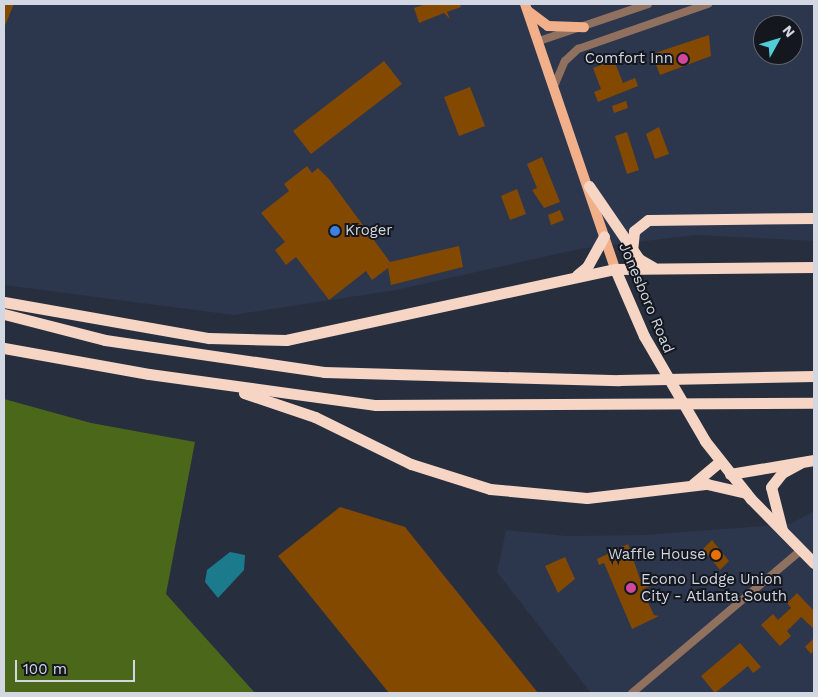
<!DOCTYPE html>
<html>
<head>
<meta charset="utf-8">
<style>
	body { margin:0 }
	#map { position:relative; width:818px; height:697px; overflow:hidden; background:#272f3f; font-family:"Work Sans",sans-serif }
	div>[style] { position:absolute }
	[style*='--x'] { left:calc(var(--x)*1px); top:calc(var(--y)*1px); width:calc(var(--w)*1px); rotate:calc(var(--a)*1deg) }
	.built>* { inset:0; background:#2c364c }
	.forest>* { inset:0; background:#4a671a }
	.water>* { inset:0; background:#1b7a8b }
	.building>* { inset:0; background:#844900 }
	.minor>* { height:8px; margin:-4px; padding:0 4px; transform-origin:4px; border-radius:4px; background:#90705e }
	.major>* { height:10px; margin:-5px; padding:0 5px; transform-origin:5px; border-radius:5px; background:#f1af8a }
	.highway>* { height:11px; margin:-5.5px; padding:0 5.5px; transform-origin:5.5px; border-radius:5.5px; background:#f6d5c4 }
	.highway-bridge>* { height:11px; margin:-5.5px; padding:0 5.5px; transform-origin:5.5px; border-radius:5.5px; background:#f6d5c4 }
	.dots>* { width:14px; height:14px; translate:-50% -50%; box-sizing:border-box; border:2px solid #14171e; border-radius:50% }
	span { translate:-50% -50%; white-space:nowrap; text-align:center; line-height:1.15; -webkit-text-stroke:4px #14171e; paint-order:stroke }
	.poi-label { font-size:15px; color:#d2d7e2 }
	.right { translate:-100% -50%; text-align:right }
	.left { translate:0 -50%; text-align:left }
	.street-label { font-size:15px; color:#d2d7e2 }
	.frame { position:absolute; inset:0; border:5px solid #d2d7e2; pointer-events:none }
	.north { position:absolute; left:753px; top:15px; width:50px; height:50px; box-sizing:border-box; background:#14171e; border:1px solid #60646c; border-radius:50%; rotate:51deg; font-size:14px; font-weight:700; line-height:20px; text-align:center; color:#d2d7e2 }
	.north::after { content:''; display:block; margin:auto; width:18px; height:22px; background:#52ccd6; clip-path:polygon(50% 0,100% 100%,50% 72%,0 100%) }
	.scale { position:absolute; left:15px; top:660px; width:120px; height:22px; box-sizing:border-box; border:2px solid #d2d7e2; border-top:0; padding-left:6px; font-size:15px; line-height:18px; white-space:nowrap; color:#d2d7e2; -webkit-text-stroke:4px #14171e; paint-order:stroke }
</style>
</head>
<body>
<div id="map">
	<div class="built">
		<div style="clip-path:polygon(evenodd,4px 4px,814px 4px,814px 241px,696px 235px,579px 249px,396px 290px,233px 315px,4px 285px,4px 4px,763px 25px,793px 25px,793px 55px,763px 55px,763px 25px)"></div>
		<div style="clip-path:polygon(814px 511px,814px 693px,591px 693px,497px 572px,506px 530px,567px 536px,643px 535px,790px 524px)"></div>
	</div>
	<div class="forest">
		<div style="clip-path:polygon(4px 399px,91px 423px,195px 442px,166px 594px,255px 693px,4px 693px)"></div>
	</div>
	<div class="water">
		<div style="clip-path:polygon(230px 552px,245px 555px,244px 570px,218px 598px,205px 582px,207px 570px)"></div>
	</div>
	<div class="building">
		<div style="clip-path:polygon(4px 4px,14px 4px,4px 28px)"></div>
		<div style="clip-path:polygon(426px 4px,460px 4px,461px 7px,447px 12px,450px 19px,444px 13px,419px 23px,414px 8px)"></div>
		<div style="clip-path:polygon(709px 35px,711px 56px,660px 75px,652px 54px)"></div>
		<div style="clip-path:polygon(614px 60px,623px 83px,635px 78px,638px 86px,598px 102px,594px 92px,601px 89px,593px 68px)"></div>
		<div style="clip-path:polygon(384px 61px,402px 84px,311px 154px,293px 131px)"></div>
		<div style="clip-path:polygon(470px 87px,485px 126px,459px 136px,444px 97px)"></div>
		<div style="clip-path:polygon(626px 101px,628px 108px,614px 113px,612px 106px)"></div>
		<div style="clip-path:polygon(659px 127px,669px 154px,655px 159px,646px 134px)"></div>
		<div style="clip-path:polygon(627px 132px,639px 170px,627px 174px,615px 136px)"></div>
		<div style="clip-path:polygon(542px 157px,560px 202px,544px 208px,532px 190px,537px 188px,527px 164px)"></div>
		<div style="clip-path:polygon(307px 166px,312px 173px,318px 168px,329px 179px,390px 262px,459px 246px,463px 267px,391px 285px,388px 268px,372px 280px,366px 271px,329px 300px,296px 257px,286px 265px,275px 250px,285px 242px,261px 213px,289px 191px,284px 184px)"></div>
		<div style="clip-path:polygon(517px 189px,526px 214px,510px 220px,501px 196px)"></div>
		<div style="clip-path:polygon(560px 210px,564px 220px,551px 225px,548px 215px)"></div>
		<div style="clip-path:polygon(340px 507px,405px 527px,538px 693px,389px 693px,278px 556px)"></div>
		<div style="clip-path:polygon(712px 540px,729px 561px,720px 570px,703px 549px)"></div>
		<div style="clip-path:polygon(628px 544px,640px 579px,645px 577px,650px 586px,642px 590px,654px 615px,659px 616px,632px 629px,604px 563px,599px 565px,597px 559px)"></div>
		<div style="clip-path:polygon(565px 557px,575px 579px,558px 593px,545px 566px)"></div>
		<div style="clip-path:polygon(797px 593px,814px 611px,814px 629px,801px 617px,787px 631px,791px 636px,780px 646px,761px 625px,773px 614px,778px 620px,791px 608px,787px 603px)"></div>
		<div style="clip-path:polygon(814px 638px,814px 650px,811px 654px,805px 647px)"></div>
		<div style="clip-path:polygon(740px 643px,761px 667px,753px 673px,748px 666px,715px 693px,701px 676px)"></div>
	</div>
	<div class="minor">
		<div style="--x:539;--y:41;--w:115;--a:-18.7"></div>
		<div style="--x:555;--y:84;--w:25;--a:-67"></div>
		<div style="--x:565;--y:61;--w:18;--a:-43"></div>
		<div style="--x:578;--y:49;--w:138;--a:-19.1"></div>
		<div style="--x:632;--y:693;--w:221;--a:-40.2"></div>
	</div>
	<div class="major">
		<div style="--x:525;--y:4;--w:280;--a:71.2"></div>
		<div style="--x:528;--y:11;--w:25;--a:37"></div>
		<div style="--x:548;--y:26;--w:36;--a:2"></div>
	</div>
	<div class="highway">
		<div style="--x:589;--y:186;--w:88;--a:55.6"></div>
		<div style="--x:639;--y:259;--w:16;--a:30"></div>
		<div style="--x:632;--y:251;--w:20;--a:-84"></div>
		<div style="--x:634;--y:231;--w:18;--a:-38"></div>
		<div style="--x:648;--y:220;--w:166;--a:-0.7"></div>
		<div style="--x:615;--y:269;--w:73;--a:66.6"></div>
		<div style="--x:577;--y:275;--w:13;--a:-39"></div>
		<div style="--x:587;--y:267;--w:35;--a:-61"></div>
		<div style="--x:4;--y:302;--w:208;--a:10"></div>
		<div style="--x:209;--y:338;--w:77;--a:1.5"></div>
		<div style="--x:286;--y:340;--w:337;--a:-12.2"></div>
		<div style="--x:615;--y:269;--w:199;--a:-0.6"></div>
		<div style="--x:4;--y:314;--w:104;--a:14.4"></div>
		<div style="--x:105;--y:340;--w:221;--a:8.3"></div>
		<div style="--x:324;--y:372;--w:295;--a:1.6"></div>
		<div style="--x:619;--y:380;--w:195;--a:-1.2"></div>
		<div style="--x:4;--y:348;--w:147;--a:10.2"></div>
		<div style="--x:149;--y:374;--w:229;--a:7.8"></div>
		<div style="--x:376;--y:405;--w:438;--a:-0.3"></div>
		<div style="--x:244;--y:393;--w:75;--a:18.7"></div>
		<div style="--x:315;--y:417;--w:107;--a:26.1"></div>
		<div style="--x:411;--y:464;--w:83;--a:17.6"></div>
		<div style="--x:490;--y:489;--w:97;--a:5.3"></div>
		<div style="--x:587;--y:498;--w:121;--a:-6.7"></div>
		<div style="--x:707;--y:484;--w:40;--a:13"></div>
		<div style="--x:705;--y:441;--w:74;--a:51.6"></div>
		<div style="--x:751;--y:499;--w:90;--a:45.5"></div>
		<div style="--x:730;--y:474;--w:85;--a:-9.5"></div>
		<div style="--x:693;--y:484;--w:35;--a:-40"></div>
		<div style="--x:782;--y:530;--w:44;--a:-104.3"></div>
		<div style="--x:771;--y:487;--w:18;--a:-52"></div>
		<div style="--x:782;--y:473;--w:21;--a:-29"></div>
	</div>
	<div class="highway-bridge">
		<div style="--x:644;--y:336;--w:121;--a:59.8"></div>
	</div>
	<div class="dots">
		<div style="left:683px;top:59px;background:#d1479c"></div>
		<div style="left:335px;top:231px;background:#3f7fe0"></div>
		<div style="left:716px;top:555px;background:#e8710a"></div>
		<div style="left:631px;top:588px;background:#d1479c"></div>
	</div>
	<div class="poi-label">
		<span class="right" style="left:673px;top:59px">Comfort Inn</span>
		<span class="left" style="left:345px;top:231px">Kroger</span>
		<span class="right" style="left:706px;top:555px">Waffle House</span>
		<span class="left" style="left:641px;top:588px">Econo Lodge Union<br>City - Atlanta South</span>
	</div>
	<div class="street-label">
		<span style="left:646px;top:298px;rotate:67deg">Jonesboro Road</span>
	</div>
	<div class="frame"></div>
	<div class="north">N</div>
	<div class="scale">100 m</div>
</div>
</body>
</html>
